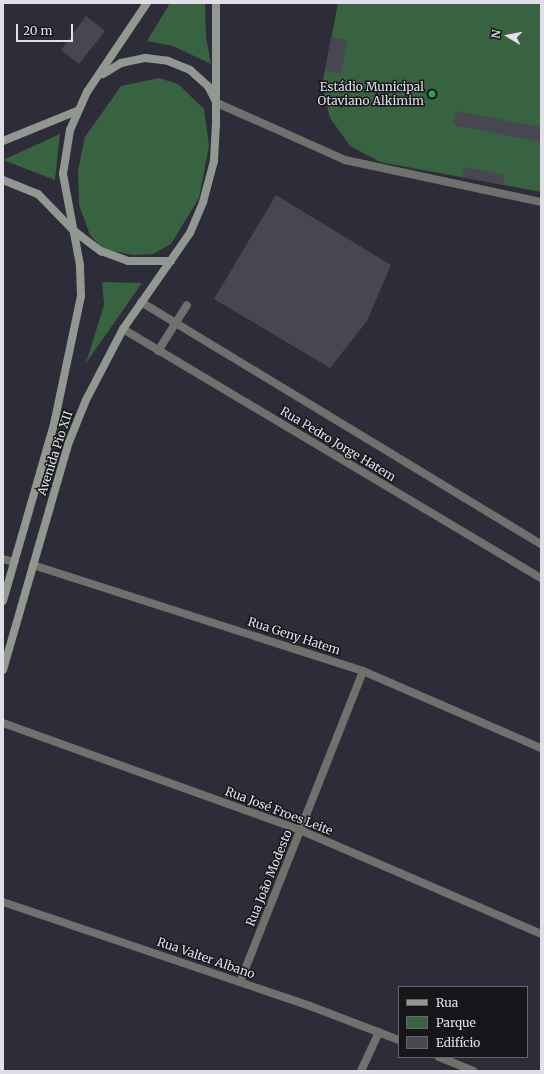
<!DOCTYPE html>
<html>
<head>
<meta charset="utf-8">
<style>
	body { margin:0 }
	#map { position:relative; width:544px; height:1074px; overflow:hidden; background:#2e2c38; font-family:Merriweather,serif }
	div>[style] { position:absolute }
	[style*='--x'] { left:calc(var(--x)*1px); top:calc(var(--y)*1px); width:calc(var(--w)*1px); rotate:calc(var(--a)*1deg) }
	.green>* { inset:0; background:#376340 }
	.building>* { inset:0; background:#484653 }
	.service>* { height:8px; margin:-4px; padding:0 4px; transform-origin:4px; border-radius:4px; background:#6e716c }
	.minor>* { height:8px; margin:-4px; padding:0 4px; transform-origin:4px; border-radius:4px; background:#6e716c }
	.secondary>* { height:8px; margin:-4px; padding:0 4px; transform-origin:4px; border-radius:4px; background:#91988f }
	.dots>* { width:11px; height:11px; translate:-50% -50%; box-sizing:border-box; border:2px solid #16151a; border-radius:50% }
	span { translate:-50% -50%; white-space:nowrap; text-align:center; line-height:1.15; -webkit-text-stroke:3px #16151a; paint-order:stroke }
	.poi-label { font-size:12px; color:#e0dfe7 }
	.right { translate:-100% -50%; text-align:right }
	.street-label { font-size:12px; color:#e0dfe7 }
	.frame { position:absolute; inset:0; border:4px solid #e0dfe7; pointer-events:none }
	.legend { position:absolute; left:398px; top:986px; width:130px; height:72px; box-sizing:border-box; background:#16151a; border:1px solid #67666c; margin:0; padding:5px 7px; list-style:none; font-size:12px; color:#e0dfe7 }
	.legend li { display:flex; align-items:center; gap:8px; height:20px }
	.legend b { width:20px; border:1px solid #67666c }
	.north { position:absolute; left:488px; top:16px; width:40px; height:40px; -webkit-text-stroke:3px #16151a; paint-order:stroke; rotate:280deg; font-size:11px; font-weight:700; line-height:16px; text-align:center; color:#e0dfe7 }
	.north::after { content:''; display:block; margin:auto; width:14px; height:18px; background:#e0dfe7; clip-path:polygon(50% 0,100% 100%,50% 72%,0 100%) }
	.scale { position:absolute; left:16px; top:24px; width:57px; height:18px; box-sizing:border-box; border:2px solid #e0dfe7; border-top:0; padding-left:5px; font-size:12px; line-height:14px; white-space:nowrap; color:#e0dfe7; -webkit-text-stroke:3px #16151a; paint-order:stroke }
</style>
</head>
<body>
<div id="map">
	<div class="green">
		<div style="clip-path:polygon(170px 3px,205px 3px,206px 37px,211px 64px,173px 46px,147px 41px)"></div>
		<div style="clip-path:polygon(338px 3px,541px 3px,541px 192px,380px 162px,350px 146px,330px 118px,322px 85px)"></div>
		<div style="clip-path:polygon(159px 78px,178px 84px,204px 109px,209px 146px,199px 198px,171px 244px,153px 254px,133px 255px,103px 249px,90px 235px,79px 205px,78px 170px,85px 137px,121px 86px)"></div>
		<div style="clip-path:polygon(60px 134px,55px 180px,3px 160px)"></div>
		<div style="clip-path:polygon(102px 282px,142px 283px,86px 363px,104px 305px)"></div>
	</div>
	<div class="building">
		<div style="clip-path:polygon(86px 16px,105px 31px,79px 64px,61px 50px)"></div>
		<div style="clip-path:polygon(331px 37px,347px 40px,341px 74px,325px 71px)"></div>
		<div style="clip-path:polygon(456px 111px,541px 127px,541px 142px,453px 125px)"></div>
		<div style="clip-path:polygon(464px 167px,504px 175px,503px 185px,462px 177px)"></div>
		<div style="clip-path:polygon(276px 195px,391px 265px,367px 321px,330px 368px,214px 299px)"></div>
	</div>
	<div class="service">
		<div style="--x:158;--y:351;--w:54;--a:-57.8"></div>
	</div>
	<div class="minor">
		<div style="--x:217;--y:103;--w:140;--a:24"></div>
		<div style="--x:345;--y:160;--w:200;--a:12.1"></div>
		<div style="--x:141;--y:302;--w:468;--a:31.2"></div>
		<div style="--x:123;--y:329;--w:487;--a:30.8"></div>
		<div style="--x:3;--y:559;--w:11;--a:15"></div>
		<div style="--x:33;--y:565;--w:347;--a:17.8"></div>
		<div style="--x:363;--y:671;--w:194;--a:23.4"></div>
		<div style="--x:3;--y:723;--w:316;--a:19.8"></div>
		<div style="--x:300;--y:830;--w:262;--a:23.3"></div>
		<div style="--x:3;--y:902;--w:324;--a:18.7"></div>
		<div style="--x:310;--y:1006;--w:95;--a:20.9"></div>
		<div style="--x:240;--y:982;--w:334;--a:-68.4"></div>
		<div style="--x:439;--y:1057;--w:37;--a:22"></div>
		<div style="--x:361;--y:1071;--w:43;--a:-65.2"></div>
	</div>
	<div class="secondary">
		<div style="--x:103;--y:74;--w:21;--a:-31"></div>
		<div style="--x:121;--y:63;--w:25;--a:-12"></div>
		<div style="--x:145;--y:58;--w:23;--a:7"></div>
		<div style="--x:168;--y:61;--w:24;--a:22"></div>
		<div style="--x:190;--y:70;--w:24;--a:42"></div>
		<div style="--x:208;--y:86;--w:18;--a:63"></div>
		<div style="--x:3;--y:141;--w:80;--a:-22.1"></div>
		<div style="--x:3;--y:180;--w:38;--a:22"></div>
		<div style="--x:38;--y:194;--w:52;--a:45.8"></div>
		<div style="--x:74;--y:231;--w:34;--a:37"></div>
		<div style="--x:101;--y:251;--w:29;--a:20"></div>
		<div style="--x:128;--y:261;--w:43;--a:0"></div>
		<div style="--x:3;--y:601;--w:184;--a:-73.9"></div>
		<div style="--x:54;--y:424;--w:131;--a:-78.1"></div>
		<div style="--x:81;--y:296;--w:31;--a:-92"></div>
		<div style="--x:80;--y:265;--w:93;--a:-100.6"></div>
		<div style="--x:63;--y:174;--w:45;--a:-81"></div>
		<div style="--x:70;--y:130;--w:42;--a:-65.9"></div>
		<div style="--x:87;--y:92;--w:107;--a:-56"></div>
		<div style="--x:3;--y:670;--w:237;--a:-73.9"></div>
		<div style="--x:69;--y:442;--w:45;--a:-68"></div>
		<div style="--x:86;--y:400;--w:80;--a:-62.5"></div>
		<div style="--x:123;--y:329;--w:117;--a:-55.1"></div>
		<div style="--x:190;--y:233;--w:34;--a:-67"></div>
		<div style="--x:203;--y:202;--w:42;--a:-75"></div>
		<div style="--x:214;--y:161;--w:36;--a:-87"></div>
		<div style="--x:216;--y:125;--w:122;--a:-90"></div>
	</div>
	<div class="dots">
		<div style="left:432px;top:94px;background:#2e9e5b"></div>
	</div>
	<div class="poi-label">
		<span class="right" style="left:424px;top:94px">Estádio Municipal<br>Otaviano Alkimim</span>
	</div>
	<div class="street-label">
		<span style="left:338px;top:444px;rotate:31deg">Rua Pedro Jorge Hatem</span>
		<span style="left:55px;top:453px;rotate:-72deg">Avenida Pio XII</span>
		<span style="left:294px;top:636px;rotate:18deg">Rua Geny Hatem</span>
		<span style="left:279px;top:811px;rotate:21deg">Rua José Froes Leite</span>
		<span style="left:269px;top:878px;rotate:-68deg">Rua João Modesto</span>
		<span style="left:206px;top:958px;rotate:19deg">Rua Valter Albano</span>
	</div>
	<div class="frame"></div>
	<ul class="legend">
	<li><b style="height:5px;background:#91988f"></b>Rua</li>
	<li><b style="height:11px;background:#376340"></b>Parque</li>
	<li><b style="height:11px;background:#484653"></b>Edifício</li>
	</ul>
	<div class="north">N</div>
	<div class="scale">20 m</div>
</div>
</body>
</html>
